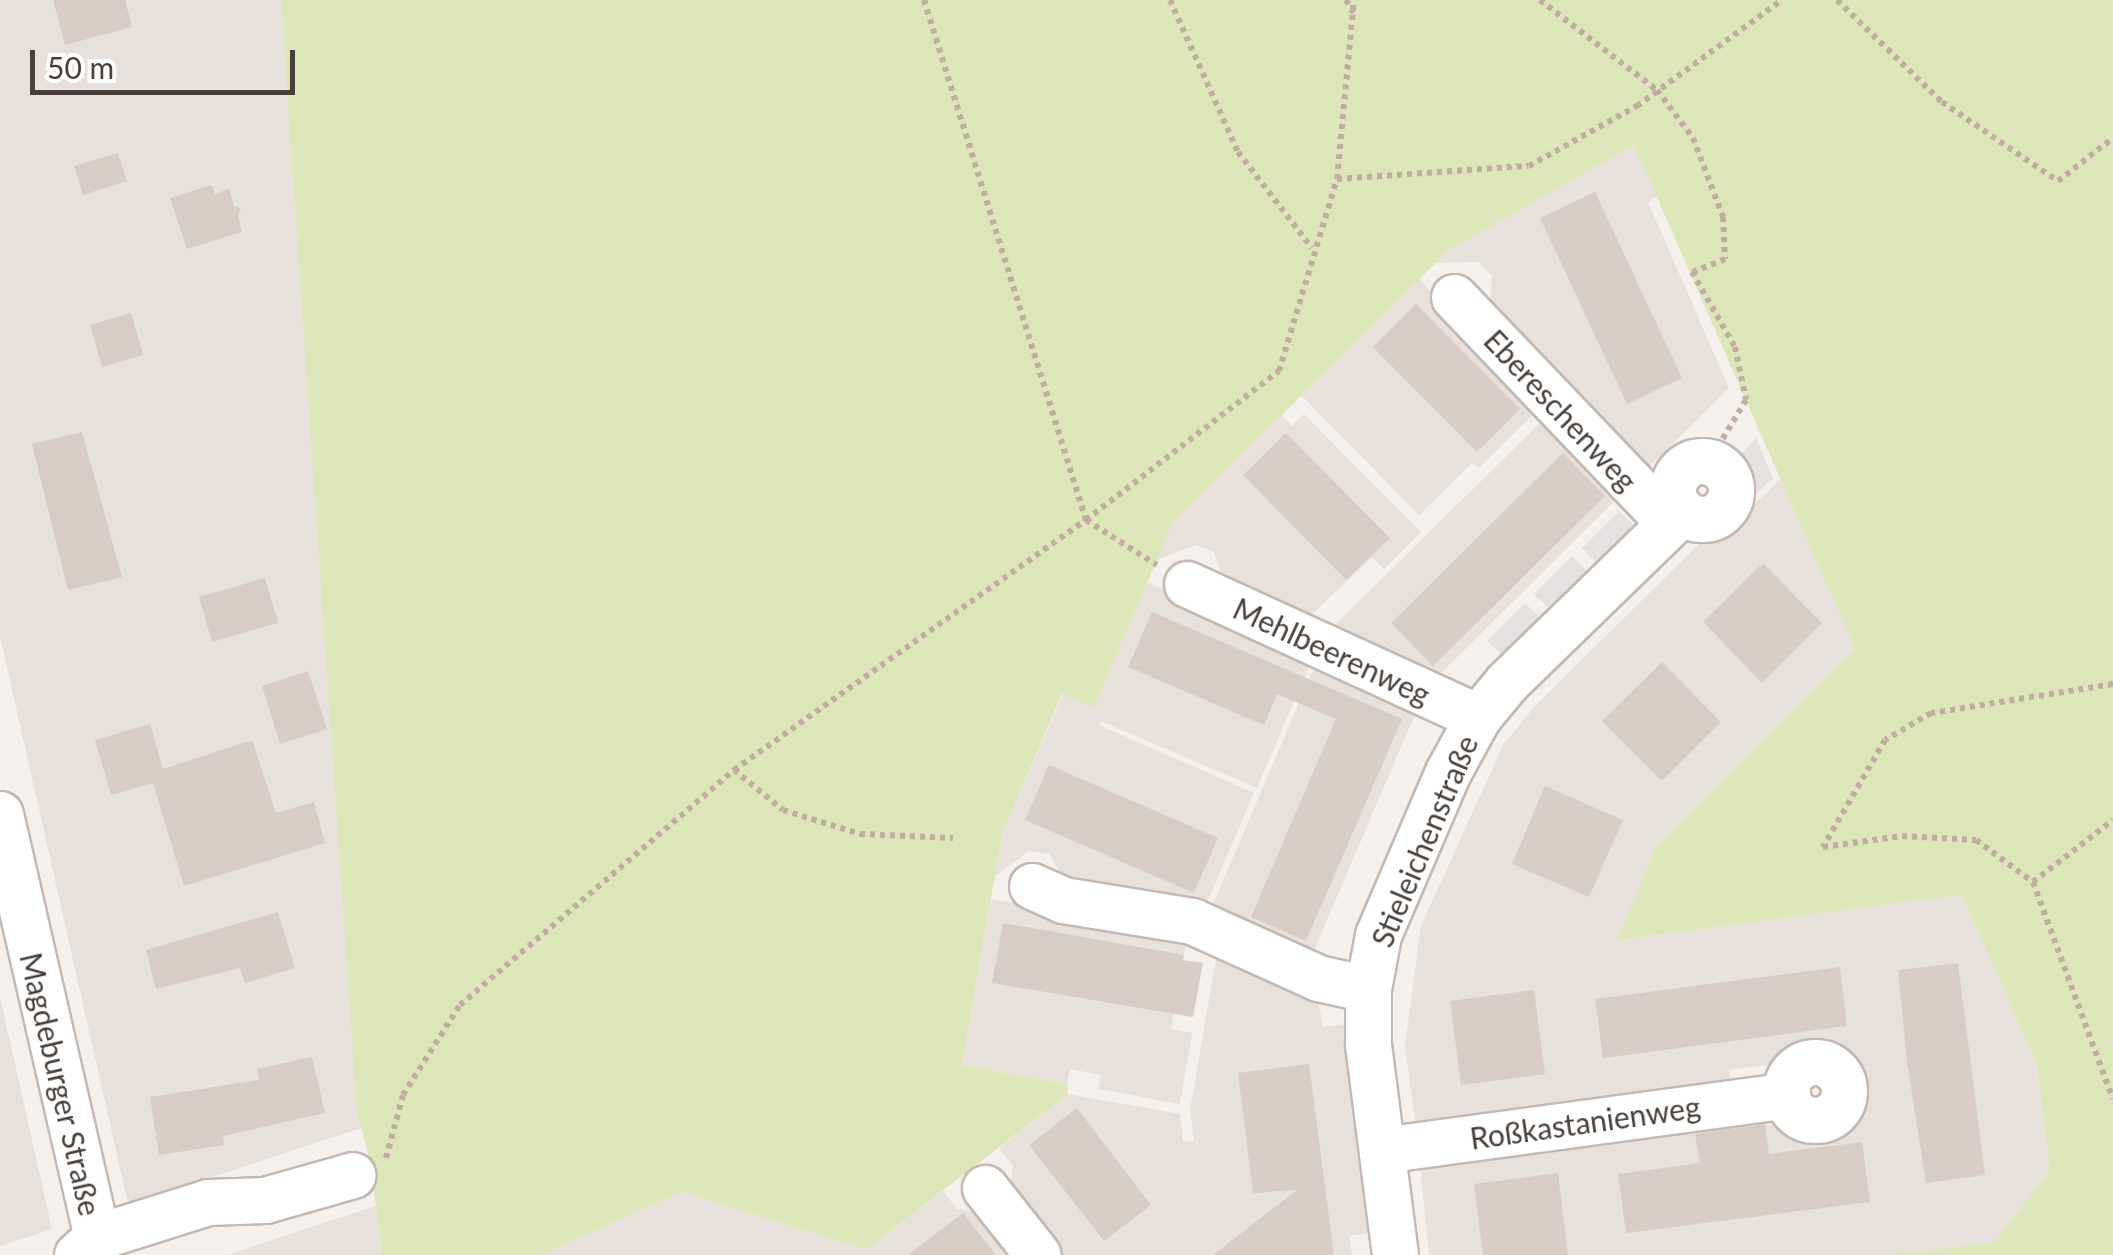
<!DOCTYPE html>
<html>
<head>
<meta charset="utf-8">
<style>
	body { margin:0 }
	#map { position:relative; width:2113px; height:1255px; overflow:hidden; background:#f5f0ec; font-family:Lato,sans-serif }
	div>[style] { position:absolute }
	[style*='--x'] { left:calc(var(--x)*1px); top:calc(var(--y)*1px); width:calc(var(--w)*1px); rotate:calc(var(--a)*1deg) }
	.residential>* { inset:0; background:#e8e0da }
	.green>* { inset:0; background:#dde6b8 }
	.parking>* { inset:0; background:#e4e1e0 }
	.building>* { inset:0; background:#d9ccc5 }
	.path>* { height:6px; margin-top:-3px; transform-origin:0; background:repeating-linear-gradient(90deg,#c1ada1 0 5px,transparent 0 10px) }
	.roads { filter:drop-shadow(2px 0 #c3b8b2) drop-shadow(-2px 0 #c3b8b2) drop-shadow(0 2px #c3b8b2) drop-shadow(0 -2px #c3b8b2) }
	.minor>* { height:45px; margin:-22.5px; padding:0 22.5px; transform-origin:22.5px; border-radius:22.5px; background:#fff }
	.minor>.ring { margin:-22.5px; padding:0; box-sizing:content-box; background:none; border:45px solid #fff; border-radius:50% }
	span { translate:-50% -50%; white-space:nowrap; text-align:center; line-height:1.15; -webkit-text-stroke:8px #fff; paint-order:stroke }
	.street-label { font-size:30px; color:#493f3a }
	.scale { position:absolute; left:30px; top:50px; width:265px; height:45px; box-sizing:border-box; border:5px solid #493f3a; border-top:0; padding-left:12px; font-size:30px; line-height:35px; white-space:nowrap; color:#493f3a; -webkit-text-stroke:8px #fff; paint-order:stroke }
</style>
</head>
<body>
<div id="map">
	<div class="residential">
		<div style="clip-path:polygon(0 0,281px 0,362px 1128px,128px 1204px,0 636px)"></div>
		<div style="clip-path:polygon(1634px 144px,1657px 196px,1648px 202px,1729px 388px,1643px 473px,1489px 317px,1492px 276px,1478px 262px,1436px 263px,1448px 251px)"></div>
		<div style="clip-path:polygon(1419px 279px,1540px 408px,1479px 468px,1472px 463px,1419px 515px,1301px 395px)"></div>
		<div style="clip-path:polygon(1304px 414px,1421px 532px,1384px 569px,1372px 557px,1303px 623px,1227px 590px,1214px 552px,1196px 545px,1156px 560px,1173px 522px,1281px 415px,1292px 426px)"></div>
		<div style="clip-path:polygon(1547px 416px,1622px 494px,1434px 680px,1335px 638px,1336px 624px)"></div>
		<div style="clip-path:polygon(1781px 478px,1855px 649px,1657px 845px,1618px 940px,1962px 895px,2037px 1065px,2050px 1170px,1994px 1242px,1893px 1255px,1429px 1255px,1419px 1156px,1734px 1115px,1738px 1130px,1783px 1124px,1813px 1137px,1829px 1135px,1855px 1115px,1862px 1100px,1859px 1069px,1839px 1048px,1811px 1042px,1784px 1053px,1775px 1064px,1729px 1070px,1731px 1086px,1416px 1127px,1405px 1046px,1421px 926px,1503px 745px,1535px 706px,1704px 539px,1724px 534px)"></div>
		<div style="clip-path:polygon(1147px 582px,1285px 642px,1312px 659px,1257px 788px,1101px 721px,1099px 725px,1254px 793px,1202px 914px,1070px 888px,1049px 854px,1029px 851px,995px 876px,1002px 834px,1063px 694px,1094px 706px)"></div>
		<div style="clip-path:polygon(1317px 661px,1419px 705px,1310px 960px,1208px 916px)"></div>
		<div style="clip-path:polygon(991px 899px,1188px 933px,1171px 1029px,1192px 1033px,1180px 1104px,1098px 1089px,1101px 1075px,1070px 1069px,1067px 1084px,962px 1065px)"></div>
		<div style="clip-path:polygon(1223px 954px,1317px 994px,1323px 1027px,1352px 1023px,1378px 1232px,1349px 1236px,1352px 1255px,1052px 1255px,1009px 1199px,1013px 1166px,999px 1148px,1068px 1094px,1180px 1114px,1183px 1142px,1194px 1141px,1190px 1110px,1216px 959px)"></div>
		<div style="clip-path:polygon(0 997px,52px 1229px,0 1246px)"></div>
		<div style="clip-path:polygon(943px 1191px,957px 1209px,990px 1214px,1022px 1255px,541px 1255px,682px 1192px,866px 1250px)"></div>
		<div style="clip-path:polygon(376px 1206px,382px 1255px,227px 1255px)"></div>
	</div>
	<div class="green">
		<div style="clip-path:polygon(281px 0,2113px 0,2113px 1255px,1893px 1255px,1994px 1242px,2050px 1170px,2037px 1065px,1962px 895px,1617px 940px,1657px 845px,1855px 649px,1634px 145px,1448px 251px,1173px 522px,1094px 707px,1062px 694px,1002px 834px,962px 1065px,1067px 1084px,1068px 1094px,866px 1250px,682px 1192px,541px 1255px,382px 1255px,371px 1166px,357px 1110px)"></div>
	</div>
	<div class="parking">
		<div style="clip-path:polygon(1756px 438px,1773px 478px,1751px 499px,1735px 460px)"></div>
		<div style="clip-path:polygon(1619px 511px,1640px 531px,1602px 569px,1582px 548px)"></div>
		<div style="clip-path:polygon(1572px 556px,1593px 577px,1555px 615px,1534px 594px)"></div>
		<div style="clip-path:polygon(1525px 603px,1546px 624px,1508px 661px,1487px 641px)"></div>
	</div>
	<div class="building">
		<div style="clip-path:polygon(53px 0,125px 0,132px 27px,65px 45px)"></div>
		<div style="clip-path:polygon(118px 153px,127px 181px,83px 195px,74px 166px)"></div>
		<div style="clip-path:polygon(212px 185px,215px 194px,229px 189px,234px 206px,241px 209px,238px 216px,242px 232px,187px 249px,170px 198px)"></div>
		<div style="clip-path:polygon(1595px 192px,1682px 378px,1627px 404px,1540px 218px)"></div>
		<div style="clip-path:polygon(1416px 304px,1520px 409px,1477px 452px,1373px 347px)"></div>
		<div style="clip-path:polygon(131px 313px,143px 355px,102px 367px,90px 325px)"></div>
		<div style="clip-path:polygon(82px 432px,122px 577px,68px 590px,32px 444px)"></div>
		<div style="clip-path:polygon(1286px 433px,1390px 538px,1346px 580px,1243px 475px)"></div>
		<div style="clip-path:polygon(1563px 453px,1605px 496px,1433px 666px,1391px 623px)"></div>
		<div style="clip-path:polygon(1763px 563px,1822px 623px,1762px 683px,1703px 622px)"></div>
		<div style="clip-path:polygon(265px 578px,278px 623px,212px 642px,199px 597px)"></div>
		<div style="clip-path:polygon(1152px 612px,1402px 719px,1306px 941px,1251px 917px,1336px 719px,1277px 694px,1264px 725px,1128px 667px)"></div>
		<div style="clip-path:polygon(1662px 662px,1721px 722px,1662px 781px,1602px 721px)"></div>
		<div style="clip-path:polygon(308px 671px,327px 729px,280px 744px,262px 686px)"></div>
		<div style="clip-path:polygon(150px 724px,163px 769px,252px 740px,276px 813px,314px 802px,325px 843px,184px 886px,153px 783px,111px 795px,95px 740px)"></div>
		<div style="clip-path:polygon(1049px 765px,1218px 838px,1194px 893px,1025px 820px)"></div>
		<div style="clip-path:polygon(1545px 786px,1623px 820px,1589px 897px,1512px 864px)"></div>
		<div style="clip-path:polygon(278px 912px,295px 968px,245px 983px,240px 968px,156px 989px,146px 950px)"></div>
		<div style="clip-path:polygon(1003px 923px,1184px 955px,1183px 960px,1203px 963px,1193px 1017px,992px 983px)"></div>
		<div style="clip-path:polygon(1958px 963px,1985px 1175px,1926px 1183px,1907px 1062px,1898px 970px)"></div>
		<div style="clip-path:polygon(1840px 967px,1847px 1026px,1603px 1058px,1595px 999px)"></div>
		<div style="clip-path:polygon(1534px 990px,1545px 1074px,1461px 1085px,1450px 1001px)"></div>
		<div style="clip-path:polygon(312px 1057px,325px 1113px,223px 1136px,224px 1145px,159px 1155px,150px 1097px,259px 1080px,257px 1069px)"></div>
		<div style="clip-path:polygon(1309px 1064px,1334px 1255px,1213px 1255px,1297px 1190px,1253px 1193px,1238px 1073px)"></div>
		<div style="clip-path:polygon(1077px 1108px,1151px 1205px,1104px 1241px,1029px 1145px)"></div>
		<div style="clip-path:polygon(1765px 1124px,1769px 1154px,1862px 1142px,1870px 1202px,1626px 1233px,1618px 1174px,1700px 1163px,1695px 1134px)"></div>
		<div style="clip-path:polygon(1558px 1173px,1568px 1255px,1483px 1255px,1474px 1184px)"></div>
		<div style="clip-path:polygon(963px 1213px,996px 1255px,908px 1255px)"></div>
	</div>
	<div class="path">
		<div style="--x:924;--y:0;--w:545;--a:72.7"></div>
		<div style="--x:1086;--y:520;--w:84;--a:32.4"></div>
		<div style="--x:1170;--y:0;--w:167;--a:65.9"></div>
		<div style="--x:1238;--y:152;--w:121;--a:52.4"></div>
		<div style="--x:1346;--y:0;--w:16;--a:60"></div>
		<div style="--x:1540;--y:0;--w:148;--a:37.6"></div>
		<div style="--x:1657;--y:90;--w:60;--a:53.1"></div>
		<div style="--x:1693;--y:138;--w:85;--a:69.2"></div>
		<div style="--x:1723;--y:217;--w:42;--a:87.3"></div>
		<div style="--x:1725;--y:259;--w:35;--a:158"></div>
		<div style="--x:1692;--y:272;--w:86;--a:60.2"></div>
		<div style="--x:1735;--y:347;--w:54;--a:78.3"></div>
		<div style="--x:1746;--y:400;--w:52;--a:121"></div>
		<div style="--x:1719;--y:445;--w:19;--a:99"></div>
		<div style="--x:1837;--y:0;--w:146;--a:44.2"></div>
		<div style="--x:1942;--y:102;--w:140;--a:34.3"></div>
		<div style="--x:2058;--y:181;--w:70;--a:-38"></div>
		<div style="--x:1337;--y:179;--w:192;--a:-3.9"></div>
		<div style="--x:1529;--y:166;--w:124;--a:-29.1"></div>
		<div style="--x:1637;--y:106;--w:180;--a:-36.2"></div>
		<div style="--x:2113;--y:684;--w:184;--a:170.9"></div>
		<div style="--x:1931;--y:713;--w:53;--a:149.6"></div>
		<div style="--x:1885;--y:740;--w:124;--a:120.1"></div>
		<div style="--x:1823;--y:847;--w:80;--a:-7.9"></div>
		<div style="--x:1902;--y:836;--w:74;--a:3.1"></div>
		<div style="--x:1976;--y:840;--w:71;--a:36.4"></div>
		<div style="--x:2033;--y:882;--w:231;--a:69.8"></div>
		<div style="--x:734;--y:770;--w:63;--a:39.2"></div>
		<div style="--x:783;--y:810;--w:81;--a:17.3"></div>
		<div style="--x:860;--y:834;--w:93;--a:2.5"></div>
		<div style="--x:2033;--y:882;--w:101;--a:-37.8"></div>
		<div style="--x:386;--y:1158;--w:65;--a:-74.9"></div>
		<div style="--x:403;--y:1095;--w:107;--a:-57.7"></div>
		<div style="--x:460;--y:1005;--w:361;--a:-40.6"></div>
		<div style="--x:734;--y:770;--w:432;--a:-35.4"></div>
		<div style="--x:1086;--y:520;--w:244;--a:-37.7"></div>
		<div style="--x:1279;--y:371;--w:201;--a:-73.2"></div>
		<div style="--x:1337;--y:179;--w:180;--a:-84.6"></div>
	</div>
	<div class="roads">
		<div class="minor">
			<div style="--x:1454;--y:297;--w:311;--a:46.3"></div>
			<div class="ring" style="left:1673px;top:461px;width:13px;height:13px"></div>
			<div style="--x:1187;--y:584;--w:320;--a:24.6"></div>
			<div style="--x:0;--y:814;--w:434;--a:77.1"></div>
			<div style="--x:1032;--y:886;--w:34;--a:24"></div>
			<div style="--x:1063;--y:900;--w:131;--a:9.2"></div>
			<div style="--x:1192;--y:921;--w:138;--a:24.3"></div>
			<div style="--x:1318;--y:978;--w:51;--a:12.4"></div>
			<div class="ring" style="left:1786px;top:1062px;width:13px;height:13px"></div>
			<div style="--x:1382;--y:1150;--w:409;--a:-7.7"></div>
			<div style="--x:985;--y:1188;--w:85;--a:51.7"></div>
			<div style="--x:77;--y:1255;--w:27;--a:-42"></div>
			<div style="--x:97;--y:1237;--w:116;--a:-17.5"></div>
			<div style="--x:208;--y:1202;--w:57;--a:-2"></div>
			<div style="--x:265;--y:1200;--w:91;--a:-15.9"></div>
			<div style="--x:1395;--y:1255;--w:214;--a:-97.3"></div>
			<div style="--x:1368;--y:1043;--w:54;--a:-90"></div>
			<div style="--x:1368;--y:989;--w:55;--a:-79.5"></div>
			<div style="--x:1378;--y:935;--w:177;--a:-66.8"></div>
			<div style="--x:1448;--y:772;--w:63;--a:-61.4"></div>
			<div style="--x:1478;--y:717;--w:45;--a:-50.4"></div>
			<div style="--x:1507;--y:682;--w:245;--a:-44.2"></div>
		</div>
	</div>
	<div class="street-label">
		<span style="left:1561px;top:410px;rotate:47deg">Ebereschenweg</span>
		<span style="left:1332px;top:651px;rotate:25deg">Mehlbeerenweg</span>
		<span style="left:1424px;top:841px;rotate:-67deg">Stieleichenstraße</span>
		<span style="left:61px;top:1084px;rotate:77deg">Magdeburger Straße</span>
		<span style="left:1585px;top:1122px;rotate:-8deg">Roßkastanienweg</span>
	</div>
	<div class="scale">50 m</div>
</div>
</body>
</html>
